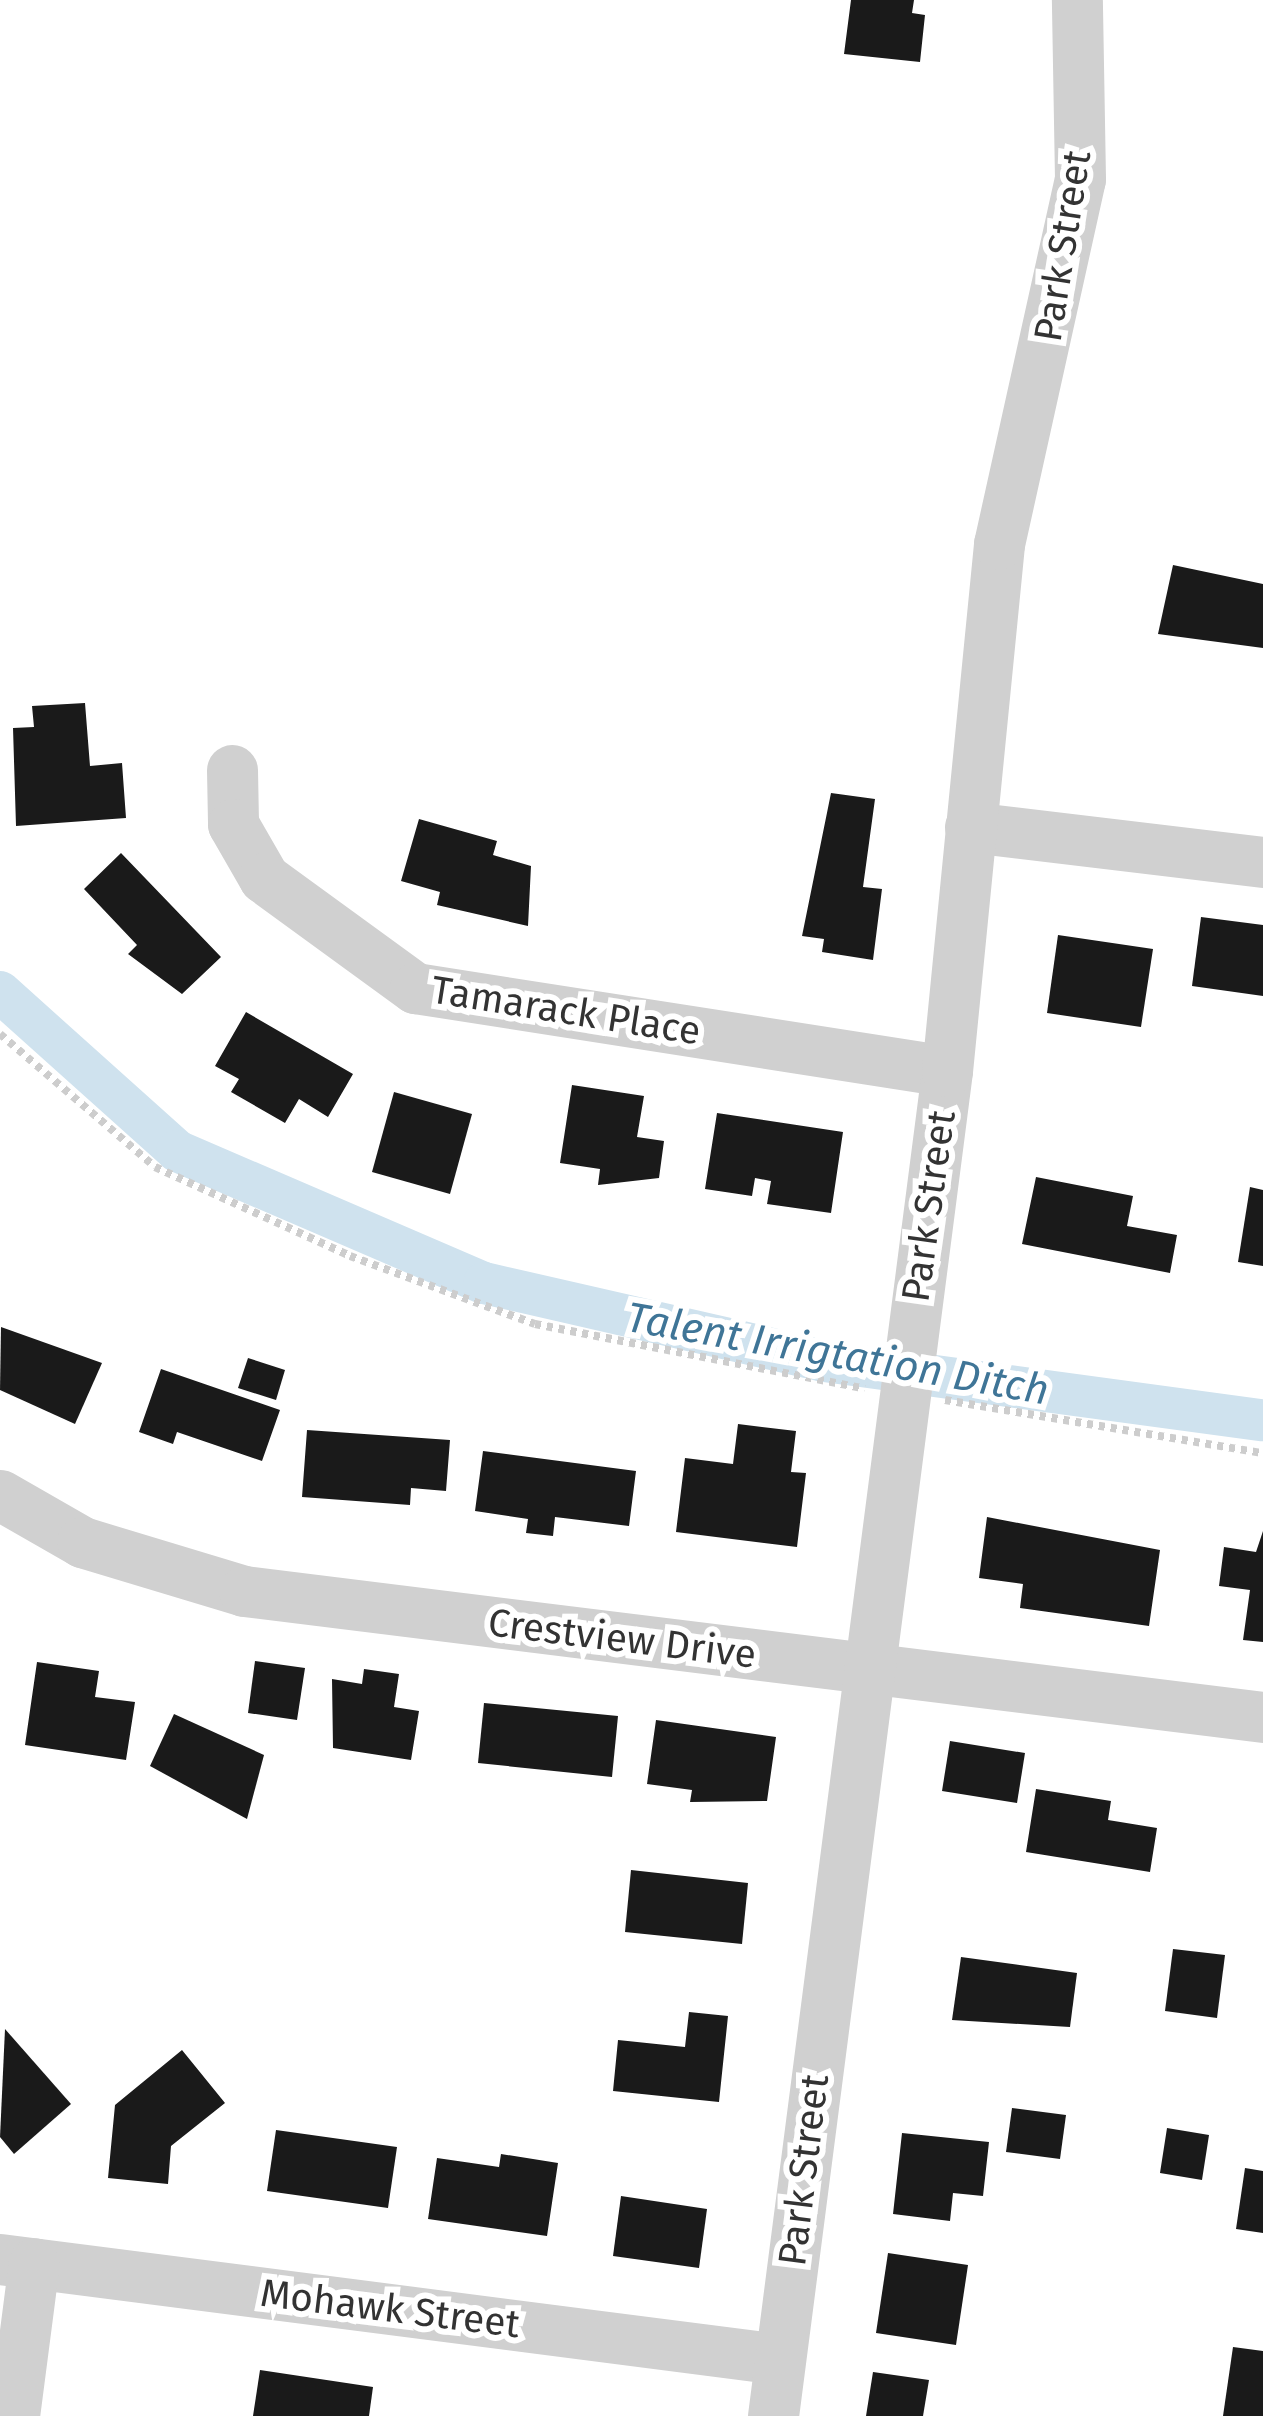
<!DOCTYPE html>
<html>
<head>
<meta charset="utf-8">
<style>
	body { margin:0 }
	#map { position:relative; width:1263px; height:2416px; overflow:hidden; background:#fff; font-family:"Fira Sans",sans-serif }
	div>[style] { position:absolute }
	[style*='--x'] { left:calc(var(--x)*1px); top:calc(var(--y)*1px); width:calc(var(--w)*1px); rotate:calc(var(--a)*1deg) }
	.canal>* { height:42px; margin:-21px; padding:0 21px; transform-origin:21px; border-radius:21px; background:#cfe2ee }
	.building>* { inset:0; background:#1a1a1a }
	.path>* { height:8px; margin-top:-4px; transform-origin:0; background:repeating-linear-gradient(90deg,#cdcdcd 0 6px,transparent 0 12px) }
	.minor>* { height:51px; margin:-25.5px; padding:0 25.5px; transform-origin:25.5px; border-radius:25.5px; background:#d0d0d0 }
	span { translate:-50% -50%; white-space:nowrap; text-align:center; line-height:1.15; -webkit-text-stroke:12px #fff; paint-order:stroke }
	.street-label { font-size:39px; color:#333 }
	.water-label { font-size:42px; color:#3f7597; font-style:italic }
</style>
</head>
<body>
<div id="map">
	<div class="canal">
		<div style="--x:0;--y:992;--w:238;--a:41.9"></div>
		<div style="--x:177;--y:1151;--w:334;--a:23.3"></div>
		<div style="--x:484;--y:1283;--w:349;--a:12.9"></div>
		<div style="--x:824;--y:1361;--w:443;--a:7.7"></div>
	</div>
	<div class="building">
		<div style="clip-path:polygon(851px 0,914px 0,912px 13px,925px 15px,920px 62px,844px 54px)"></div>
		<div style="clip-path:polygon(1173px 565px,1263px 584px,1263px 648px,1158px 634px)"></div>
		<div style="clip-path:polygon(85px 703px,90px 766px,122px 763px,126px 818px,16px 826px,13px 728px,34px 727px,32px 706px)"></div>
		<div style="clip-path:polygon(831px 793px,875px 799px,863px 887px,882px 889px,873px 960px,822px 952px,824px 939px,802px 936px)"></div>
		<div style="clip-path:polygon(419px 819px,497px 841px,493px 855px,531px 866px,528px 926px,437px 905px,440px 892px,401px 881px)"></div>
		<div style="clip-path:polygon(121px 853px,221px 957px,182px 994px,128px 954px,137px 945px,84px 889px)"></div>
		<div style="clip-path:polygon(1201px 917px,1263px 925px,1263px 996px,1192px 986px)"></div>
		<div style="clip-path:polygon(1058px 935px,1153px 949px,1141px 1027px,1047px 1013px)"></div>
		<div style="clip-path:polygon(246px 1012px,353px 1074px,328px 1117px,299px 1099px,285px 1123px,231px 1092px,239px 1079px,215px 1066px)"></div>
		<div style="clip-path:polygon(572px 1085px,644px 1096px,637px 1137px,664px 1141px,659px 1178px,598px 1185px,600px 1169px,560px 1163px)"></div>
		<div style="clip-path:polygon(394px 1092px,472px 1114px,450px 1194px,372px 1172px)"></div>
		<div style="clip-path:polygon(717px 1113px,843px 1132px,831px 1213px,767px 1204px,771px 1181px,755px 1178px,752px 1196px,705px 1189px)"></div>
		<div style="clip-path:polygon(1036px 1177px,1133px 1196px,1127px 1226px,1177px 1235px,1170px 1273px,1022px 1244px)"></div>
		<div style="clip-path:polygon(1250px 1187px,1263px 1190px,1263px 1266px,1238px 1262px)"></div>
		<div style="clip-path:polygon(1px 1327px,102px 1363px,75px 1424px,0 1390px)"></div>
		<div style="clip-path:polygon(248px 1358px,285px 1370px,276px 1400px,238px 1388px)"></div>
		<div style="clip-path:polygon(161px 1369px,280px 1410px,262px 1461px,177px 1432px,173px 1444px,139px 1432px)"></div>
		<div style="clip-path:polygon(738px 1424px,796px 1431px,791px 1472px,806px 1473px,797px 1547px,676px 1532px,685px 1458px,733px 1464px)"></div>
		<div style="clip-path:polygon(307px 1430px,450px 1440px,446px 1491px,411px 1488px,410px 1505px,302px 1497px)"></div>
		<div style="clip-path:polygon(483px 1451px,636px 1471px,629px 1526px,555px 1517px,553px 1536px,526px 1533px,528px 1519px,475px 1511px)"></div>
		<div style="clip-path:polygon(987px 1517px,1160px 1550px,1149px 1626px,1020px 1608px,1023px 1584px,979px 1578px)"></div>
		<div style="clip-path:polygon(1263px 1531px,1263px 1642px,1243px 1640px,1250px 1590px,1219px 1586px,1224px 1547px,1256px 1552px)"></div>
		<div style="clip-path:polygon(255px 1661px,305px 1668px,297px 1720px,248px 1713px)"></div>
		<div style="clip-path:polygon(37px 1662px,99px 1671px,95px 1697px,135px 1702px,126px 1760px,25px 1745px)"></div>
		<div style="clip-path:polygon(364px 1669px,399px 1674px,394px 1707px,419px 1711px,411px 1760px,333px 1748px,332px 1679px,362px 1684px)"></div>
		<div style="clip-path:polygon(484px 1703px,618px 1716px,612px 1777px,478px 1763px)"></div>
		<div style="clip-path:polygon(174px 1714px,264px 1755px,247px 1819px,150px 1766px)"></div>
		<div style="clip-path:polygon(656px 1720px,776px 1737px,767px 1801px,690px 1802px,692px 1790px,647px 1784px)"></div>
		<div style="clip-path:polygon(950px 1741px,1025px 1753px,1017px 1803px,942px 1791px)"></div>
		<div style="clip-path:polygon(1036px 1789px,1111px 1801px,1108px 1820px,1157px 1828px,1150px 1872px,1026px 1852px)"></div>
		<div style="clip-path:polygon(631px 1870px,748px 1883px,742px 1944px,625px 1932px)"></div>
		<div style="clip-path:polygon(1173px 1949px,1225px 1955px,1217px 2018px,1165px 2011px)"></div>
		<div style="clip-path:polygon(961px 1957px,1077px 1973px,1070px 2027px,952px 2020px)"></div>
		<div style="clip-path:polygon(689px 2012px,728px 2016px,719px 2102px,613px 2091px,618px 2040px,685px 2047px)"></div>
		<div style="clip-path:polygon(5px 2029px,71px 2104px,14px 2154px,0 2137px)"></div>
		<div style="clip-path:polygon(182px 2050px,225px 2103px,171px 2146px,168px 2184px,108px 2178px,115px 2105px)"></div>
		<div style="clip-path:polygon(1012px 2108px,1066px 2115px,1060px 2159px,1006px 2152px)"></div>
		<div style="clip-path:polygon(1167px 2128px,1209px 2135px,1202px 2180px,1160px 2173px)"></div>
		<div style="clip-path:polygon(276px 2130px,397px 2147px,388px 2208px,267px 2191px)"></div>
		<div style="clip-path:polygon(902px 2133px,989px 2142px,983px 2196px,953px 2193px,950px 2221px,893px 2214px)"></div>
		<div style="clip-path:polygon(501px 2154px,558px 2163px,547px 2236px,428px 2219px,437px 2158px,499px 2167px)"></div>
		<div style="clip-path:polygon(1245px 2168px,1263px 2171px,1263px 2233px,1236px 2229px)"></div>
		<div style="clip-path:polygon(621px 2196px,707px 2209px,699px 2268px,613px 2256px)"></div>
		<div style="clip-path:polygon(888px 2253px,968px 2265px,956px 2345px,876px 2333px)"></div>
		<div style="clip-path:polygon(1233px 2347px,1263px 2351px,1263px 2416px,1223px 2416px)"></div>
		<div style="clip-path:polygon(260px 2370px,373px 2387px,369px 2416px,253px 2416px)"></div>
		<div style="clip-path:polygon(873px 2372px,929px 2380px,923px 2416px,866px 2416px)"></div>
	</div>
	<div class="path">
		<div style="--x:0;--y:1034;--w:204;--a:40.6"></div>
		<div style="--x:155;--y:1167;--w:214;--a:24.5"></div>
		<div style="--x:350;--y:1256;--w:197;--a:20.2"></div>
		<div style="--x:535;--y:1324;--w:336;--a:11.1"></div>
		<div style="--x:945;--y:1400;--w:322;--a:9.5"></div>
	</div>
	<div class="minor">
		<div style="--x:232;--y:770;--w:54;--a:88.9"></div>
		<div style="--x:233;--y:824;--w:62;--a:60.1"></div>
		<div style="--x:264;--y:878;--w:187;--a:36.1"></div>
		<div style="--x:415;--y:988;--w:538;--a:8.87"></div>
		<div style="--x:970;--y:827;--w:295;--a:6.8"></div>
		<div style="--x:0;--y:1495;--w:95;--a:29.8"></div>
		<div style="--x:82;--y:1542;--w:169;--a:16.8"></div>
		<div style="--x:244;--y:1591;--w:1027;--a:7.05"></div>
		<div style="--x:0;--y:2259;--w:786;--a:7.31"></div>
		<div style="--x:14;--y:2416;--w:154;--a:-82.6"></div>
		<div style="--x:773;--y:2416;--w:1356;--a:-82.63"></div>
		<div style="--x:947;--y:1071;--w:530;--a:-84.36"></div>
		<div style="--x:999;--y:544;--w:374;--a:-77.5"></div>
		<div style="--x:1080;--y:179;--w:179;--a:-91"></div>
	</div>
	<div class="street-label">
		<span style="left:1063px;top:246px;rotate:-81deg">Park Street</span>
		<span style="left:566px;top:1011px;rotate:9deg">Tamarack Place</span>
		<span style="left:929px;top:1206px;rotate:-82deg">Park Street</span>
		<span style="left:622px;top:1639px;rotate:7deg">Crestview Drive</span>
		<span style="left:804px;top:2170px;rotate:-83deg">Park Street</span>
		<span style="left:390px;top:2309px;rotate:7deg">Mohawk Street</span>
	</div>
	<div class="water-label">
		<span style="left:838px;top:1354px;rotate:10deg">Talent Irrigtation Ditch</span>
	</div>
</div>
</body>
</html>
